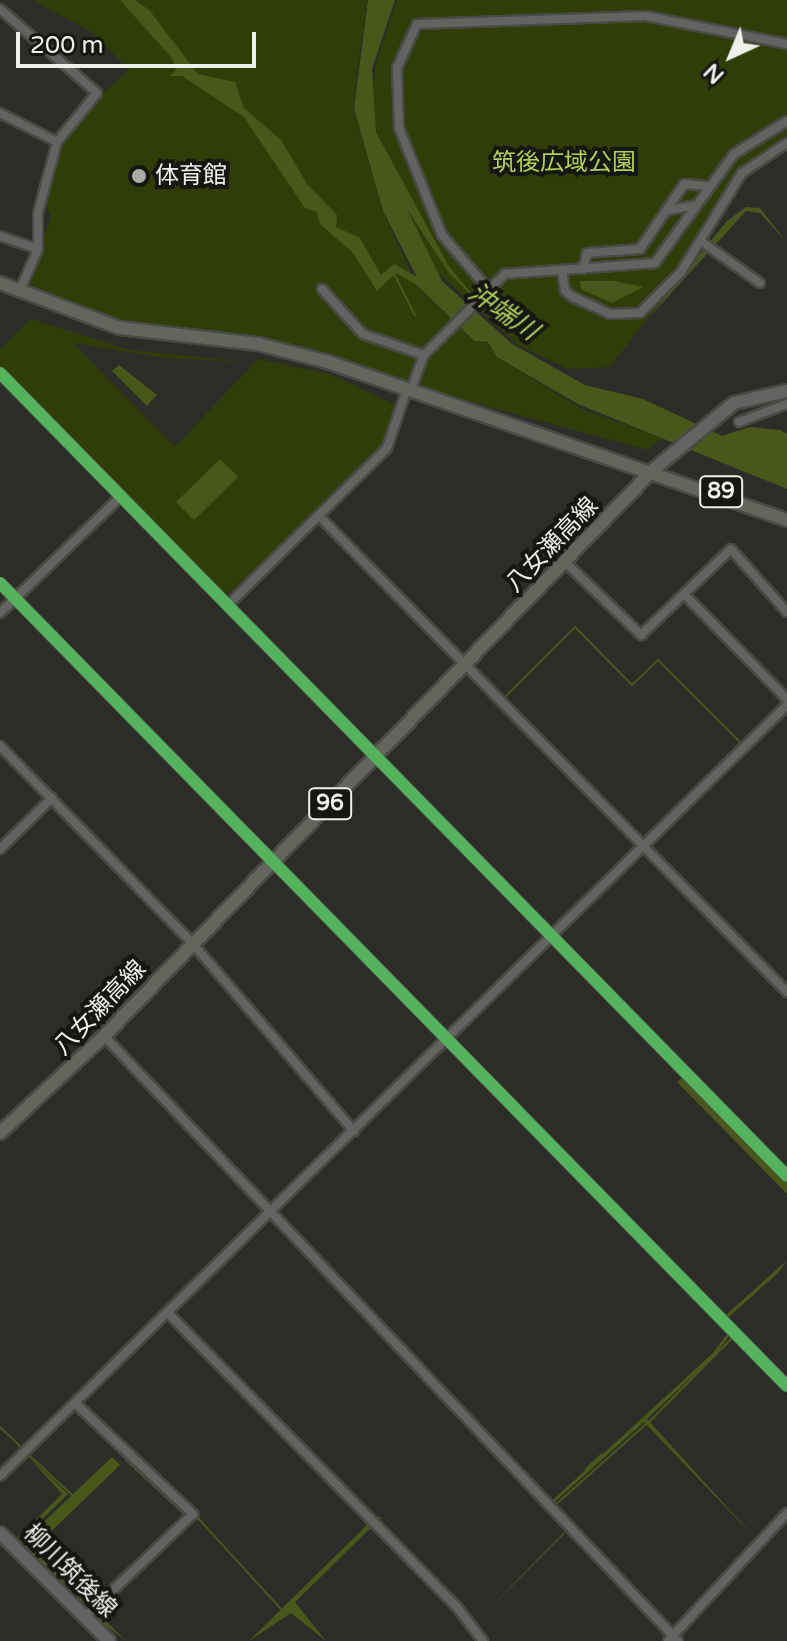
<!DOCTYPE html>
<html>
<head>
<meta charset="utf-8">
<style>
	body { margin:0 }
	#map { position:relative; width:787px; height:1641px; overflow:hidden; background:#2c2d29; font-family:"Varela Round","Noto Sans JP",sans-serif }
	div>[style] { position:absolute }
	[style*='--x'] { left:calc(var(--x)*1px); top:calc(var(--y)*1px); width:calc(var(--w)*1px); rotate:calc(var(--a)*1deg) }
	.green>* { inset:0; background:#313d08 }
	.water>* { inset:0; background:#49581a }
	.stream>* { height:2px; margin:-1px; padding:0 1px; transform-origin:1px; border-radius:1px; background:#49581a }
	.roads { filter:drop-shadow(2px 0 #484a45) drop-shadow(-2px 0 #484a45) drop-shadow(0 2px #484a45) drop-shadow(0 -2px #484a45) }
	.minor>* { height:8px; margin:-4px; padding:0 4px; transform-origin:4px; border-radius:4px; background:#636461 }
	.secondary>* { height:12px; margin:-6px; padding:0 6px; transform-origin:6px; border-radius:6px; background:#636461 }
	.primary>* { height:12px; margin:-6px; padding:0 6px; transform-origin:6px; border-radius:6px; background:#63665d }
	.cycleway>* { height:12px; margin:-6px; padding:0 6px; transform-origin:6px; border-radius:6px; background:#56b35d }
	.dots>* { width:22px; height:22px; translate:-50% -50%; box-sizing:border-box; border:4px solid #161713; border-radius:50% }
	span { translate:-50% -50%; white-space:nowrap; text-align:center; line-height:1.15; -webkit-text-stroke:8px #161713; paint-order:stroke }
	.shield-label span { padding:2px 6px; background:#161713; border:2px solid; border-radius:6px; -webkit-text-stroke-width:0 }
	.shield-label { font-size:22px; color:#eef0eb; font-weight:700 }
	.park-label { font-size:24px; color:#b1d05c }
	.poi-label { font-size:24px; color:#eef0eb }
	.left { translate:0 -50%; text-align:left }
	.street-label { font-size:24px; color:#eef0eb }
	.water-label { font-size:26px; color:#b2d15d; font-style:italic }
	.north { position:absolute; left:691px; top:16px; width:80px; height:80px; -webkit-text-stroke:6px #161713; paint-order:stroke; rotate:224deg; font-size:22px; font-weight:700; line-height:32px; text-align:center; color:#eef0eb }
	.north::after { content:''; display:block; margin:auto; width:28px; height:36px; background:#eef0eb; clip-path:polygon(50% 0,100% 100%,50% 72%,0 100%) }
	.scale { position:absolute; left:16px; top:32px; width:240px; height:36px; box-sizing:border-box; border:4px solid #eef0eb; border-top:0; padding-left:10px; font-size:24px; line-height:28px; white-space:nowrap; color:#eef0eb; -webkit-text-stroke:6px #161713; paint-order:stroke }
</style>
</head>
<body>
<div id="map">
	<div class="green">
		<div style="clip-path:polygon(32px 0,367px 0,353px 106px,383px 212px,417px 286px,473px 341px,489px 343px,497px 357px,582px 409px,662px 438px,648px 450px,427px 390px,313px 349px,116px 319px,28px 284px,51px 217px,45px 203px,60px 147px,76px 118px,129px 70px,92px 32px)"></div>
		<div style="clip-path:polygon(397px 0,787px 0,787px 145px,735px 187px,695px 257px,610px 367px,568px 369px,518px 345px,432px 267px,377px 133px,371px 103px,376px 64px)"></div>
		<div style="clip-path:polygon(31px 319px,130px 350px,247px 362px,164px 358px,73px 343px,175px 447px,258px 359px,330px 374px,398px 406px,383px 448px,225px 597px,0 369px,0 349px)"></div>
	</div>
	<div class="water">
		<div style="clip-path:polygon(120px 0,135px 0,149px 10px,198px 74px,235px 82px,244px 108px,281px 140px,307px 184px,337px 215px,336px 227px,360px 238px,381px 275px,394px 264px,417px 277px,383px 211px,354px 108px,368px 0,395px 0,372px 69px,376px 132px,448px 265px,471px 293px,501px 313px,481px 305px,449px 273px,407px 209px,442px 281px,512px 344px,585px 385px,643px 399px,722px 436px,750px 427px,780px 430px,787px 434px,787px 489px,578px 404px,497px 357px,488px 342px,474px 341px,417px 285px,396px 273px,377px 291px,353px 253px,320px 224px,317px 212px,305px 208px,244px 117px,182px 76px,170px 76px,177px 69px,171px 57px)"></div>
		<div style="clip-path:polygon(760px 208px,787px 243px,760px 213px,746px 211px,645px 322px,727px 221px,746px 207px)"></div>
		<div style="clip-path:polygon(580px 281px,614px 281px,643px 287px,612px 303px,581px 289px)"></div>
		<div style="clip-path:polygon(119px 365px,157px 395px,147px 406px,112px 371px)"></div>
		<div style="clip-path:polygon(220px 459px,238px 477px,194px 520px,176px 502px)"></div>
		<div style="clip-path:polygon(684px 1076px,787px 1181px,787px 1194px,677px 1082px)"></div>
		<div style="clip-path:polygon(787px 1260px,778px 1273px,722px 1323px,731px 1334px,713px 1357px,647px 1419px,757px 1540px,644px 1422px,549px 1507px,568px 1530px,476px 1622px,566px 1530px,545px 1507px,713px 1353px,727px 1334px,717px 1323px)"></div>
		<div style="clip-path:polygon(27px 1455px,68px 1494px,22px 1539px,126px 1641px,104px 1624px,90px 1638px,102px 1621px,17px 1538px,62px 1494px)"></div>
		<div style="clip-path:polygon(112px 1457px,120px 1465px,35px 1547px,30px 1545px,27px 1538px)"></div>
		<div style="clip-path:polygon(375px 1517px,382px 1517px,295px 1602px,326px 1641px,291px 1613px,249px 1641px)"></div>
	</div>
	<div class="stream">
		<div style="--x:394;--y:274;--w:46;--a:62.9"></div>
		<div style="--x:505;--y:697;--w:99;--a:-45"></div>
		<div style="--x:575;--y:627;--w:81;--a:45.5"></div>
		<div style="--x:632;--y:685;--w:36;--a:-44"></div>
		<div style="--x:658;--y:660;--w:116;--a:45"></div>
		<div style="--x:649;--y:1422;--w:120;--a:-45.3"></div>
		<div style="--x:733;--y:1337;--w:77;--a:45.5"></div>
		<div style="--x:0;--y:1427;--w:30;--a:44"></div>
		<div style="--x:27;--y:1453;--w:62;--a:43"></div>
		<div style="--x:126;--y:1460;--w:79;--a:43"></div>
		<div style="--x:586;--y:1469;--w:22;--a:-43"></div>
		<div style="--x:553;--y:1507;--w:125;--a:-41.7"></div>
		<div style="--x:197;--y:1517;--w:125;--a:47.6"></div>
		<div style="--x:645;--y:1612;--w:33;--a:49"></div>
	</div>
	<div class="roads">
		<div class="minor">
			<div style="--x:0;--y:9;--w:128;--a:40.9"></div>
			<div style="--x:97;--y:93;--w:63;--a:129.2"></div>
			<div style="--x:57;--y:142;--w:73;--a:105"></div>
			<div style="--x:38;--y:213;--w:36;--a:90"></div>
			<div style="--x:38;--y:249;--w:45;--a:113.7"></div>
			<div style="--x:0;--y:113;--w:64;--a:27"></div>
			<div style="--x:668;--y:210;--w:28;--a:-10"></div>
			<div style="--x:0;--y:236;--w:40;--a:18.9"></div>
			<div style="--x:702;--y:242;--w:71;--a:35.3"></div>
			<div style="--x:583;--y:269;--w:16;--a:-76"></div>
			<div style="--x:587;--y:253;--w:53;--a:-4.3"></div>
			<div style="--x:640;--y:249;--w:78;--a:-55.9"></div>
			<div style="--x:684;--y:184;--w:25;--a:5"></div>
			<div style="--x:562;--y:270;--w:21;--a:82"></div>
			<div style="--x:565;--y:291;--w:10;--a:37"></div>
			<div style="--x:573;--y:297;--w:41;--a:24.7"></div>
			<div style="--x:610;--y:314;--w:30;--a:-2"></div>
			<div style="--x:640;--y:313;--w:58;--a:-45"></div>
			<div style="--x:681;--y:272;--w:116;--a:-58.4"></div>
			<div style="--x:742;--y:173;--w:54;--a:-33.7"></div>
			<div style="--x:322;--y:289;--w:61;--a:47.7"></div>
			<div style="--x:363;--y:334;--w:65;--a:19"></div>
			<div style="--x:488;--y:289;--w:71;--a:-130.4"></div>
			<div style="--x:442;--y:235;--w:115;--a:-111.9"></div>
			<div style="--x:399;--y:128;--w:60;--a:-91.9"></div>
			<div style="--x:397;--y:68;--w:48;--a:-65.6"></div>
			<div style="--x:417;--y:24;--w:229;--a:-2"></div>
			<div style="--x:646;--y:16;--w:144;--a:11.2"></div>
			<div style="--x:0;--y:373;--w:1124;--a:45.58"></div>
			<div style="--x:411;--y:390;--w:37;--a:-70"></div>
			<div style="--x:424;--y:355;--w:115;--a:-45"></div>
			<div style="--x:505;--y:274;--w:150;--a:-4.2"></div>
			<div style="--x:655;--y:263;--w:135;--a:-54.1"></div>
			<div style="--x:734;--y:154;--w:62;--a:-31.9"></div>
			<div style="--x:739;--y:422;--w:51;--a:-20.6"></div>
			<div style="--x:319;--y:516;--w:668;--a:45.49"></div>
			<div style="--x:567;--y:564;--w:103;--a:43.8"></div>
			<div style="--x:641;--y:635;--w:124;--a:-43.7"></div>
			<div style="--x:731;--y:549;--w:84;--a:48.4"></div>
			<div style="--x:0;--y:583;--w:1124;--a:45.58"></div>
			<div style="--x:684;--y:594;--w:147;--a:45.6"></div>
			<div style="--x:228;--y:605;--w:223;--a:-44.6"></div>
			<div style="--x:387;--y:448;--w:62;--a:-71.3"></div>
			<div style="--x:0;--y:613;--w:168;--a:-44"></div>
			<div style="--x:0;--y:746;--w:277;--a:45.7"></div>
			<div style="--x:193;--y:944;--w:247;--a:49.3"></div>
			<div style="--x:0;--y:849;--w:73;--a:-44.4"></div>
			<div style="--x:104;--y:1036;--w:834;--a:46.51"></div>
			<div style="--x:168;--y:1313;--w:412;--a:45.5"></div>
			<div style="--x:457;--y:1607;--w:43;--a:52.6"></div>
			<div style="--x:76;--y:1404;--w:161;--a:43.2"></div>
			<div style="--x:193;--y:1514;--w:149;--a:136.4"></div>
			<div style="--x:0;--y:1476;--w:1102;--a:-44.41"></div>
			<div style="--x:668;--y:1641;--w:175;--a:-47.1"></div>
		</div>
		<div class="secondary">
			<div style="--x:653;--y:470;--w:105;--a:-39.6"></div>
			<div style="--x:734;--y:403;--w:54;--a:-12.8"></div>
			<div style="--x:0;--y:1533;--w:153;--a:44.7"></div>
		</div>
		<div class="primary">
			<div style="--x:0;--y:283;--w:128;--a:20.6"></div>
			<div style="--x:120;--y:328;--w:139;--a:6.6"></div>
			<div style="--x:258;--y:344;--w:72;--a:14.4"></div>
			<div style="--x:328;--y:362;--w:485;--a:19"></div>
			<div style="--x:0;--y:1133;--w:142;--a:-43"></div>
			<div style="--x:104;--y:1036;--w:789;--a:-45.87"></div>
		</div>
	</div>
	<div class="cycleway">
		<div style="--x:0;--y:373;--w:1124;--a:45.58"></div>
		<div style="--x:0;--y:583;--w:1124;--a:45.58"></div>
	</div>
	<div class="dots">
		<div style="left:139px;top:176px;background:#aaaca7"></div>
	</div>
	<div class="shield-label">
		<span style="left:721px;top:492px">89</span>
		<span style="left:330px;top:804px">96</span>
	</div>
	<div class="park-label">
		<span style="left:564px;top:163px">筑後広域公園</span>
	</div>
	<div class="poi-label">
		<span class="left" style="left:155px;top:176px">体育館</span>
	</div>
	<div class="street-label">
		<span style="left:552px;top:545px;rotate:-46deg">八女瀬高線</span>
		<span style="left:100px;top:1008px;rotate:-46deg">八女瀬高線</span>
		<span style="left:70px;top:1571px;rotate:45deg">柳川筑後線</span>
	</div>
	<div class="water-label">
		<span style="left:503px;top:312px;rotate:35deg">沖端川</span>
	</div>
	<div class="north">N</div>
	<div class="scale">200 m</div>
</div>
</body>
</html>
